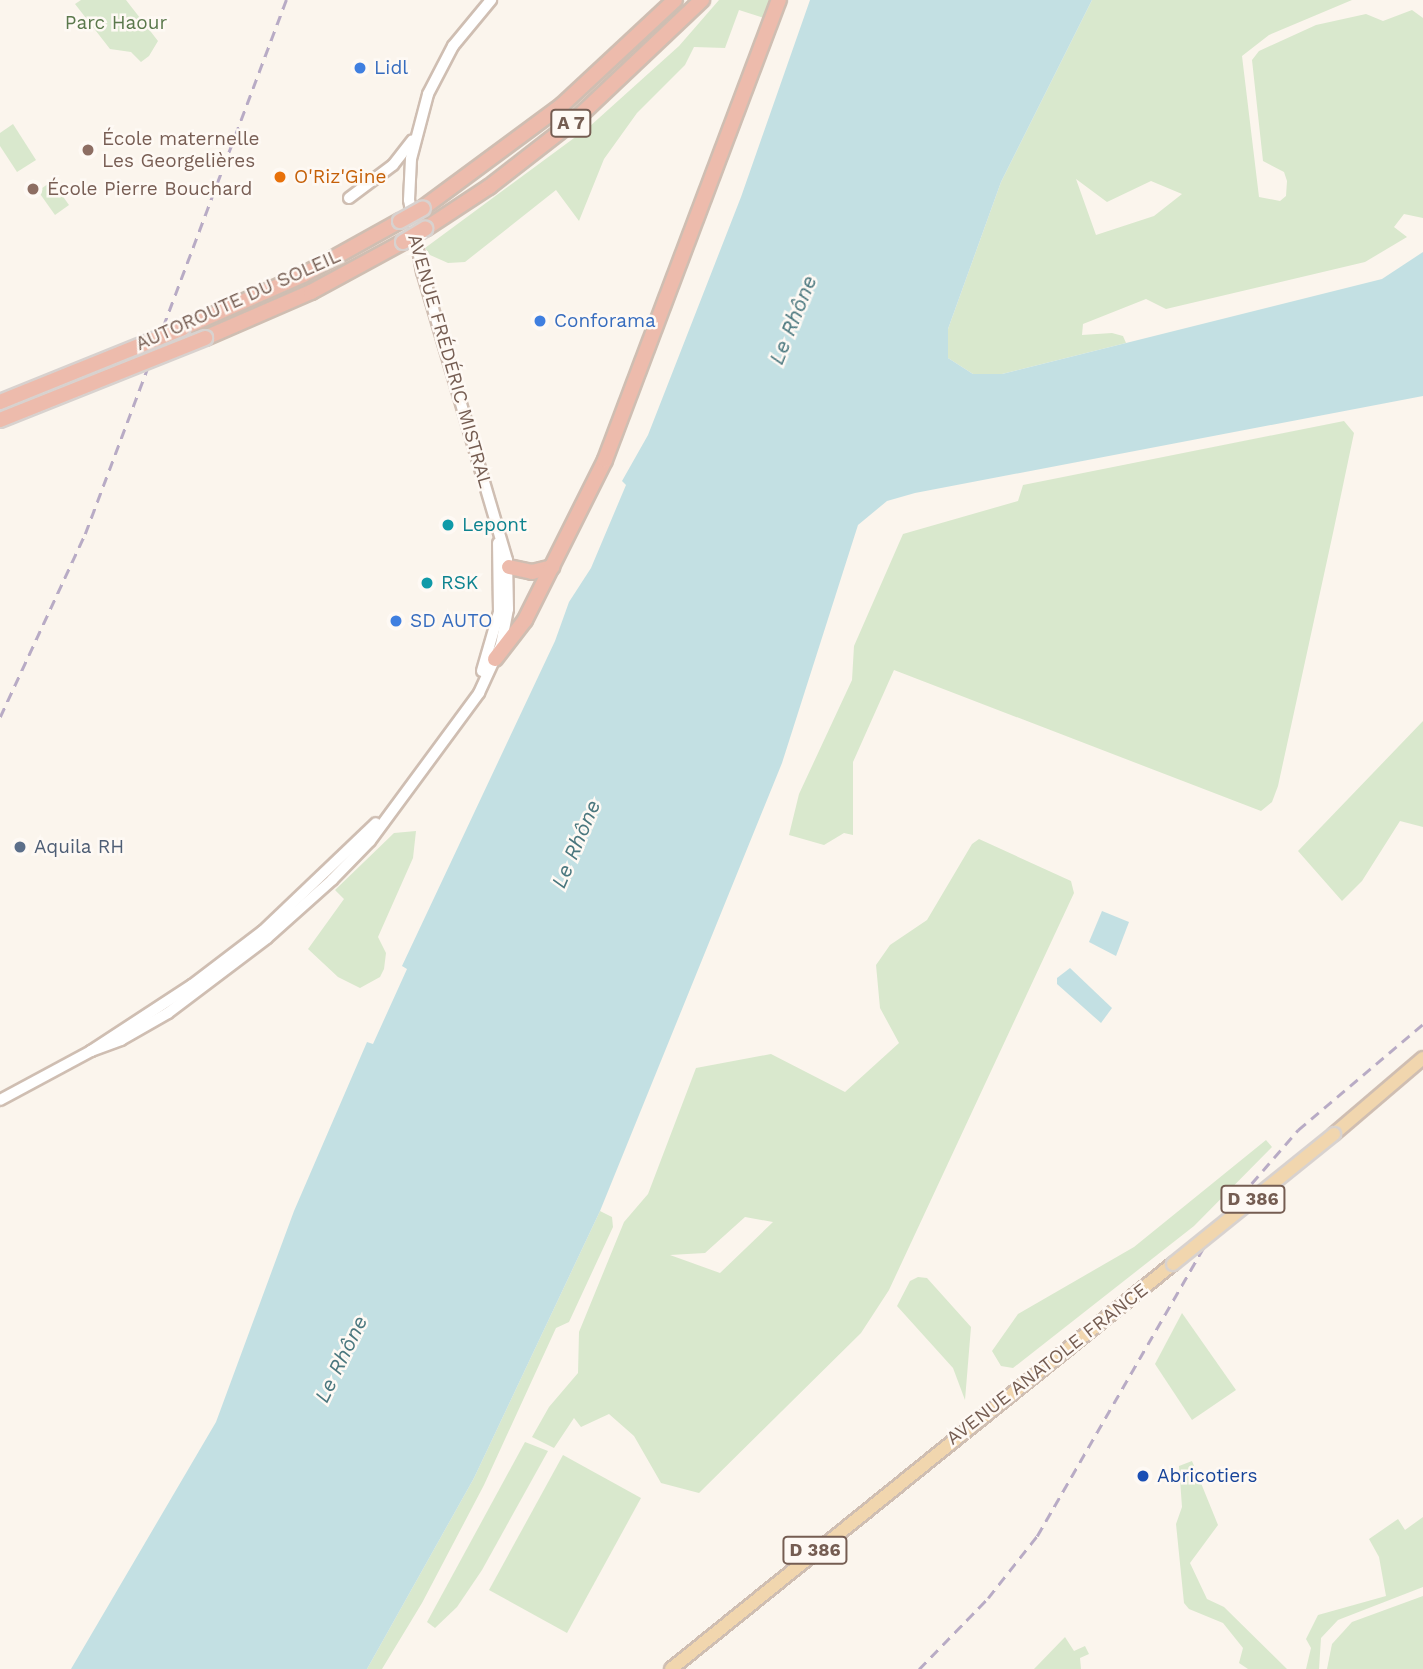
<!DOCTYPE html>
<html>
<head>
<meta charset="utf-8">
<style>
	body { margin:0 }
	#map { position:relative; width:1423px; height:1669px; overflow:hidden; background:#fbf5ed; font-family:"Work Sans",sans-serif }
	div>[style] { position:absolute }
	[style*='--x'] { left:calc(var(--x)*1px); top:calc(var(--y)*1px); width:calc(var(--w)*1px); rotate:calc(var(--a)*1deg) }
	.green>* { inset:0; background:#d9e8cd }
	.water>* { inset:0; background:#c3e0e3 }
	.roads { filter:drop-shadow(2px 0 #cfbeb2) drop-shadow(-2px 0 #cfbeb2) drop-shadow(0 2px #cfbeb2) drop-shadow(0 -2px #cfbeb2) }
	.secondary>* { height:10px; margin:-5px; padding:0 5px; transform-origin:5px; border-radius:5px; background:#fff }
	.primary>* { height:12px; margin:-6px; padding:0 6px; transform-origin:6px; border-radius:6px; background:#f1d6ae }
	.highway>* { height:14px; margin:-7px; padding:0 7px; transform-origin:7px; border-radius:7px; background:#edbbac }
	.rail>* { height:2.5px; margin-top:-1.25px; transform-origin:0; background:repeating-linear-gradient(90deg,#b8abc5 0 10px,transparent 0 17px) }
	.bridges { filter:drop-shadow(2px 0 #d8d2cf) drop-shadow(-2px 0 #d8d2cf) drop-shadow(0 2px #d8d2cf) drop-shadow(0 -2px #d8d2cf) }
	.primary-bridge>* { height:12px; margin:-6px; padding:0 6px; transform-origin:6px; border-radius:6px; background:#f1d6ae }
	.highway-bridge>* { height:14px; margin:-7px; padding:0 7px; transform-origin:7px; border-radius:7px; background:#edbbac }
	.dots>* { width:19px; height:19px; translate:-50% -50%; box-sizing:border-box; border:4px solid #fef9f4; border-radius:50% }
	span { translate:-50% -50%; white-space:nowrap; text-align:center; line-height:1.15; -webkit-text-stroke:5px #fef9f4; paint-order:stroke }
	.shield-label span { padding:2px 5px; background:#fef9f4; border:2px solid; border-radius:5px; -webkit-text-stroke-width:0 }
	.shield-label { font-size:18px; color:#755d52; font-weight:700 }
	.park-label { font-size:19px; color:#5a784b }
	.shop-label { font-size:19px; color:#366cbe }
	.left { translate:0 -50%; text-align:left }
	.education-label { font-size:19px; color:#785e54 }
	.food-label { font-size:19px; color:#c56008 }
	.street-label { font-size:19px; color:#755d52 }
	.culture-label { font-size:19px; color:#0d838f }
	.service-label { font-size:19px; color:#4e5e75 }
	.transit-label { font-size:19px; color:#164399 }
	.water-label { font-size:21px; color:#4a777e; font-style:italic }
</style>
</head>
<body>
<div id="map">
	<div class="green">
		<div style="clip-path:polygon(81px 0,126px 0,158px 41px,149px 56px,141px 62px,131px 52px,110px 49px,75px 4px)"></div>
		<div style="clip-path:polygon(719px 0,771px 0,764px 18px,739px 10px,725px 48px,694px 47px,685px 65px,637px 113px,604px 159px,579px 221px,556px 190px,465px 262px,448px 263px,430px 255px,425px 248px,589px 127px,679px 46px)"></div>
		<div style="clip-path:polygon(evenodd,1092px 0,1352px 0,1269px 35px,1242px 56px,1259px 197px,1280px 201px,1286px 196px,1287px 181px,1284px 172px,1263px 161px,1252px 60px,1259px 51px,1316px 25px,1366px 14px,1383px 21px,1412px 10px,1423px 18px,1423px 218px,1404px 214px,1394px 227px,1407px 237px,1365px 262px,1166px 309px,1146px 299px,1083px 324px,1082px 335px,1112px 333px,1123px 336px,1126px 343px,1002px 374px,973px 374px,948px 358px,948px 329px,1001px 182px,1092px 0,1076px 179px,1107px 202px,1151px 181px,1182px 194px,1154px 216px,1096px 235px,1076px 179px)"></div>
		<div style="clip-path:polygon(13px 124px,36px 160px,17px 172px,0 146px,0 133px)"></div>
		<div style="clip-path:polygon(52px 181px,69px 205px,55px 215px,38px 191px)"></div>
		<div style="clip-path:polygon(1344px 421px,1354px 433px,1333px 533px,1278px 786px,1272px 802px,1261px 811px,894px 670px,853px 762px,853px 835px,844px 833px,824px 845px,789px 835px,799px 794px,852px 680px,854px 646px,903px 534px,1018px 501px,1023px 485px)"></div>
		<div style="clip-path:polygon(1423px 721px,1423px 827px,1400px 821px,1362px 881px,1342px 901px,1298px 851px)"></div>
		<div style="clip-path:polygon(416px 831px,413px 858px,378px 937px,386px 953px,384px 969px,380px 977px,360px 988px,338px 977px,308px 949px,344px 899px,335px 890px,394px 833px)"></div>
		<div style="clip-path:polygon(evenodd,979px 839px,1071px 881px,1074px 893px,889px 1290px,861px 1333px,699px 1493px,661px 1483px,634px 1436px,609px 1414px,581px 1427px,574px 1418px,554px 1448px,532px 1437px,549px 1407px,578px 1373px,579px 1332px,624px 1222px,648px 1194px,696px 1068px,771px 1054px,845px 1092px,899px 1043px,880px 1008px,876px 965px,890px 945px,927px 920px,972px 844px,979px 839px,745px 1217px,773px 1222px,720px 1273px,670px 1255px,705px 1253px,745px 1217px)"></div>
		<div style="clip-path:polygon(1266px 1140px,1272px 1147px,1194px 1226px,1013px 1368px,1001px 1366px,992px 1351px,1018px 1314px,1134px 1247px)"></div>
		<div style="clip-path:polygon(600px 1211px,612px 1217px,613px 1227px,569px 1322px,556px 1328px,484px 1485px,422px 1603px,382px 1669px,367px 1669px,474px 1478px)"></div>
		<div style="clip-path:polygon(918px 1277px,927px 1278px,971px 1327px,965px 1400px,953px 1368px,897px 1306px,910px 1281px)"></div>
		<div style="clip-path:polygon(1182px 1313px,1236px 1390px,1192px 1420px,1155px 1364px)"></div>
		<div style="clip-path:polygon(525px 1442px,548px 1451px,482px 1570px,457px 1607px,435px 1628px,427px 1622px)"></div>
		<div style="clip-path:polygon(563px 1455px,641px 1498px,567px 1633px,489px 1590px)"></div>
		<div style="clip-path:polygon(1192px 1461px,1218px 1525px,1190px 1563px,1207px 1599px,1224px 1607px,1287px 1669px,1248px 1669px,1239px 1663px,1243px 1648px,1223px 1623px,1189px 1609px,1184px 1603px,1176px 1524px,1182px 1507px,1179px 1466px)"></div>
		<div style="clip-path:polygon(1423px 1517px,1423px 1587px,1338px 1620px,1321px 1638px,1319px 1669px,1306px 1669px,1311px 1648px,1306px 1639px,1318px 1615px,1386px 1596px,1379px 1557px,1369px 1539px,1398px 1519px,1405px 1530px)"></div>
		<div style="clip-path:polygon(1423px 1596px,1423px 1669px,1327px 1669px,1332px 1644px,1352px 1622px)"></div>
		<div style="clip-path:polygon(1065px 1637px,1074px 1651px,1085px 1646px,1089px 1654px,1080px 1658px,1081px 1669px,1034px 1669px)"></div>
	</div>
	<div class="water">
		<div style="clip-path:polygon(810px 0,1092px 0,1001px 182px,948px 329px,948px 358px,973px 374px,1002px 374px,1382px 279px,1423px 252px,1423px 396px,915px 493px,887px 501px,858px 525px,782px 763px,600px 1211px,474px 1478px,367px 1669px,71px 1669px,216px 1422px,294px 1211px,367px 1042px,373px 1044px,407px 969px,402px 966px,555px 641px,569px 602px,591px 568px,626px 485px,622px 481px,648px 435px,741px 197px)"></div>
		<div style="clip-path:polygon(1102px 911px,1129px 922px,1116px 956px,1089px 942px)"></div>
		<div style="clip-path:polygon(1070px 968px,1112px 1008px,1101px 1023px,1057px 984px,1057px 978px)"></div>
	</div>
	<div class="roads">
		<div class="secondary">
			<div style="--x:349;--y:198;--w:55;--a:-36.9"></div>
			<div style="--x:393;--y:165;--w:31;--a:-52"></div>
			<div style="--x:482;--y:671;--w:61;--a:-73.9"></div>
			<div style="--x:499;--y:612;--w:69;--a:-90.8"></div>
			<div style="--x:91;--y:1051;--w:32;--a:-20"></div>
			<div style="--x:121;--y:1040;--w:54;--a:-29.9"></div>
			<div style="--x:168;--y:1013;--w:124;--a:-37.1"></div>
			<div style="--x:267;--y:938;--w:87;--a:-41.7"></div>
			<div style="--x:332;--y:880;--w:54;--a:-45.7"></div>
			<div style="--x:370;--y:841;--w:184;--a:-53.6"></div>
			<div style="--x:479;--y:693;--w:53;--a:-65.4"></div>
			<div style="--x:501;--y:645;--w:37;--a:-79"></div>
			<div style="--x:508;--y:609;--w:49;--a:-91.2"></div>
			<div style="--x:507;--y:560;--w:300;--a:-106.4"></div>
			<div style="--x:422;--y:272;--w:73;--a:-100.2"></div>
			<div style="--x:409;--y:200;--w:41;--a:-87.2"></div>
			<div style="--x:411;--y:159;--w:67;--a:-75.3"></div>
			<div style="--x:428;--y:94;--w:54;--a:-62.5"></div>
			<div style="--x:453;--y:46;--w:60;--a:-50.4"></div>
			<div style="--x:0;--y:1100;--w:103;--a:-28.3"></div>
			<div style="--x:91;--y:1051;--w:121;--a:-33.2"></div>
			<div style="--x:192;--y:985;--w:89;--a:-37.3"></div>
			<div style="--x:263;--y:931;--w:156;--a:-43.7"></div>
		</div>
		<div class="primary">
			<div style="--x:1334;--y:1134;--w:117;--a:-40.5"></div>
			<div style="--x:671;--y:1669;--w:645;--a:-38.9"></div>
		</div>
		<div class="highway">
			<div style="--x:423;--y:208;--w:173;--a:-36.5"></div>
			<div style="--x:562;--y:105;--w:154;--a:-42.9"></div>
			<div style="--x:425;--y:229;--w:77;--a:-33.3"></div>
			<div style="--x:489;--y:187;--w:109;--a:-37.9"></div>
			<div style="--x:575;--y:120;--w:175;--a:-43.4"></div>
			<div style="--x:183;--y:328;--w:131;--a:-23.8"></div>
			<div style="--x:303;--y:275;--w:111;--a:-29.1"></div>
			<div style="--x:205;--y:338;--w:116;--a:-23.5"></div>
			<div style="--x:311;--y:292;--w:105;--a:-28.5"></div>
			<div style="--x:509;--y:567;--w:24;--a:12"></div>
			<div style="--x:532;--y:572;--w:21;--a:-14"></div>
			<div style="--x:495;--y:659;--w:49;--a:-52.4"></div>
			<div style="--x:525;--y:620;--w:179;--a:-63.4"></div>
			<div style="--x:605;--y:460;--w:492;--a:-69.3"></div>
		</div>
	</div>
	<div class="rail">
		<div style="--x:0;--y:717;--w:202;--a:-65.1"></div>
		<div style="--x:85;--y:534;--w:571;--a:-69.37"></div>
		<div style="--x:919;--y:1669;--w:99;--a:-45.8"></div>
		<div style="--x:988;--y:1598;--w:79;--a:-51.7"></div>
		<div style="--x:1037;--y:1536;--w:362;--a:-60"></div>
		<div style="--x:1218;--y:1222;--w:122;--a:-49"></div>
		<div style="--x:1298;--y:1130;--w:164;--a:-40.3"></div>
	</div>
	<div class="bridges">
		<div class="primary-bridge">
			<div style="--x:1173;--y:1264;--w:207;--a:-38.9"></div>
		</div>
		<div class="highway-bridge">
			<div style="--x:400;--y:221;--w:26;--a:-29"></div>
			<div style="--x:403;--y:242;--w:26;--a:-31"></div>
			<div style="--x:0;--y:402;--w:197;--a:-22"></div>
			<div style="--x:0;--y:420;--w:221;--a:-21.8"></div>
		</div>
	</div>
	<div class="dots">
		<div style="left:360px;top:68px;background:#3f7fe0"></div>
		<div style="left:88px;top:150px;background:#8d6e63"></div>
		<div style="left:280px;top:177px;background:#e8710a"></div>
		<div style="left:33px;top:189px;background:#8d6e63"></div>
		<div style="left:540px;top:321px;background:#3f7fe0"></div>
		<div style="left:448px;top:525px;background:#0f9aa8"></div>
		<div style="left:427px;top:583px;background:#0f9aa8"></div>
		<div style="left:396px;top:621px;background:#3f7fe0"></div>
		<div style="left:20px;top:847px;background:#5c6f8a"></div>
		<div style="left:1143px;top:1476px;background:#1a4fb4"></div>
	</div>
	<div class="shield-label">
		<span style="left:571px;top:123px">A 7</span>
		<span style="left:1253px;top:1199px">D 386</span>
		<span style="left:815px;top:1550px">D 386</span>
	</div>
	<div class="park-label">
		<span style="left:116px;top:23px">Parc Haour</span>
	</div>
	<div class="shop-label">
		<span class="left" style="left:374px;top:68px">Lidl</span>
		<span class="left" style="left:554px;top:321px">Conforama</span>
		<span class="left" style="left:410px;top:621px">SD AUTO</span>
	</div>
	<div class="education-label">
		<span class="left" style="left:102px;top:150px">École maternelle<br>Les Georgelières</span>
		<span class="left" style="left:47px;top:189px">École Pierre Bouchard</span>
	</div>
	<div class="food-label">
		<span class="left" style="left:294px;top:177px">O'Riz'Gine</span>
	</div>
	<div class="street-label">
		<span style="left:238px;top:300px;rotate:-24deg">AUTOROUTE DU SOLEIL</span>
		<span style="left:450px;top:361px;rotate:74deg">AVENUE FRÉDÉRIC MISTRAL</span>
		<span style="left:1047px;top:1364px;rotate:-38deg">AVENUE ANATOLE FRANCE</span>
	</div>
	<div class="culture-label">
		<span class="left" style="left:462px;top:525px">Lepont</span>
		<span class="left" style="left:441px;top:583px">RSK</span>
	</div>
	<div class="service-label">
		<span class="left" style="left:34px;top:847px">Aquila RH</span>
	</div>
	<div class="transit-label">
		<span class="left" style="left:1157px;top:1476px">Abricotiers</span>
	</div>
	<div class="water-label">
		<span style="left:793px;top:320px;rotate:-68deg">Le Rhône</span>
		<span style="left:576px;top:844px;rotate:-67deg">Le Rhône</span>
		<span style="left:341px;top:1359px;rotate:-64deg">Le Rhône</span>
	</div>
</div>
</body>
</html>
